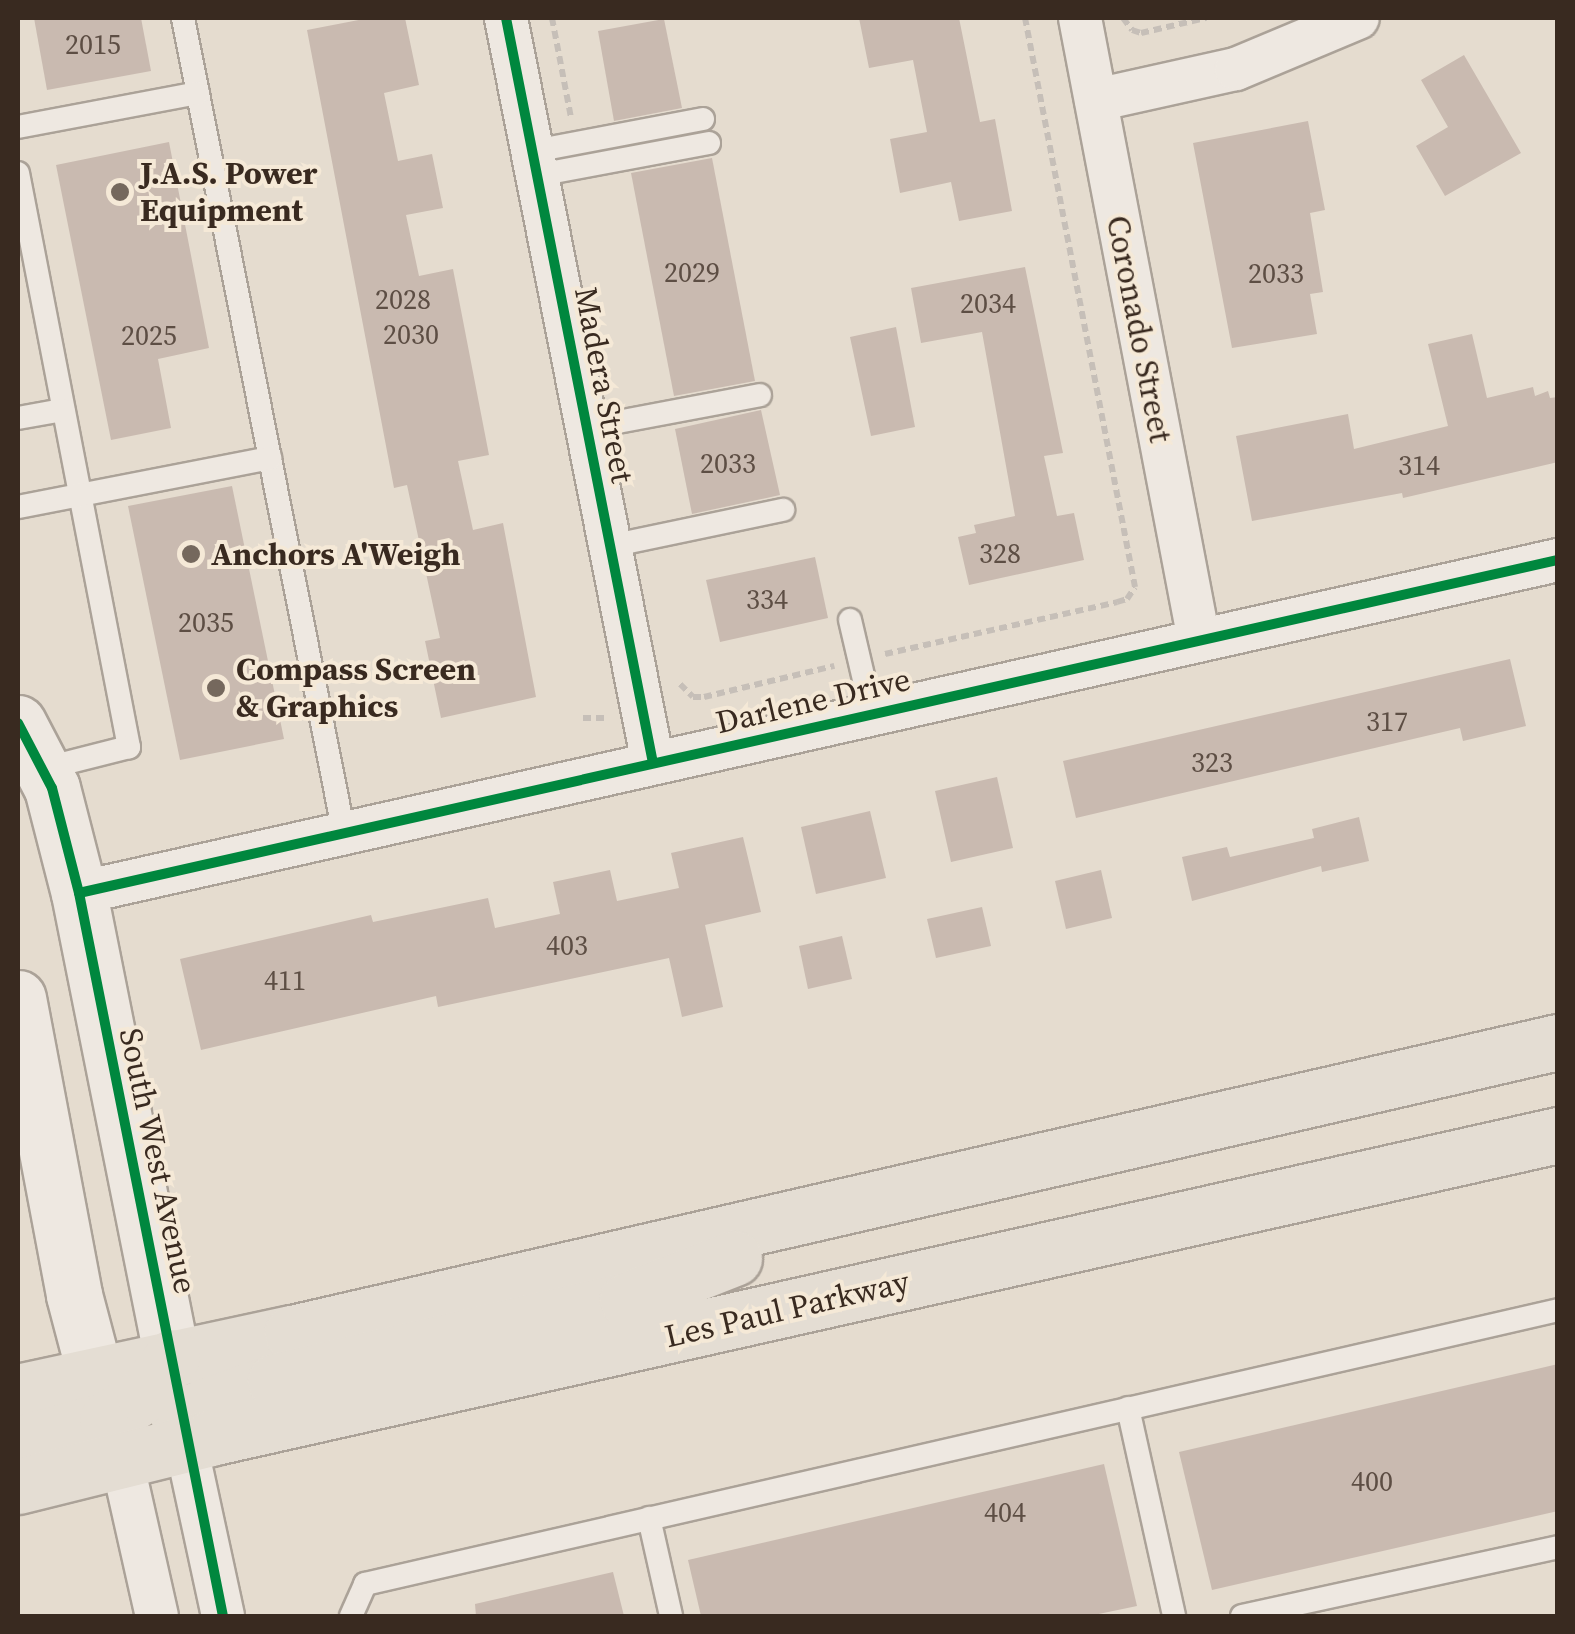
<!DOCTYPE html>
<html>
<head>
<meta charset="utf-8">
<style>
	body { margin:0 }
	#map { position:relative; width:1575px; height:1634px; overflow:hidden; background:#e5dccf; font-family:"Source Serif 4",serif }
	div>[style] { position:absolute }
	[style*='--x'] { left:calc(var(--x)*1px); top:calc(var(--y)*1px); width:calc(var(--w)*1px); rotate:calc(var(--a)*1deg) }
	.building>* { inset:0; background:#c9bab0 }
	.path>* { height:6px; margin-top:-3px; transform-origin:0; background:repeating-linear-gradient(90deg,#c6bfb8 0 8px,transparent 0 13px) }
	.roads { filter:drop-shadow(2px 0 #aba298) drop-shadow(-2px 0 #aba298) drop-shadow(0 2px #aba298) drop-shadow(0 -2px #aba298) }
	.lane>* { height:22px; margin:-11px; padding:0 11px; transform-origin:11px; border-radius:11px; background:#eee8e1 }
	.street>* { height:42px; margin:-21px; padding:0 21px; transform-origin:21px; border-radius:21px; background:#eee8e1 }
	.secondary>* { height:55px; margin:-27.5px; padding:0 27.5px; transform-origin:27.5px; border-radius:27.5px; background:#eee8e1 }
	.primary>* { height:55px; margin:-27.5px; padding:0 27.5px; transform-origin:27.5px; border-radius:27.5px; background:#e4ddd3 }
	.cycleway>* { height:10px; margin:-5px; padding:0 5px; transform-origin:5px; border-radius:5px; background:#00873e }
	.dots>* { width:28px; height:28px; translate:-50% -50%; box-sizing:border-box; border:5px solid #f5e9d7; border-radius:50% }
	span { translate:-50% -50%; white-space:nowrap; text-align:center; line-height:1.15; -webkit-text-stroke:8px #f5e9d7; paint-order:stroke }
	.number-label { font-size:28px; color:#5d4e44 }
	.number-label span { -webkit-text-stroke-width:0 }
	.poi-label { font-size:32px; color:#392a20; font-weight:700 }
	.left { translate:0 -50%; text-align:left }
	.street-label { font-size:32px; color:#392a20 }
	.frame { position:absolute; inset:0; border:20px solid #392a20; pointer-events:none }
</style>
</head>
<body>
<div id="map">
	<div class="building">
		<div style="clip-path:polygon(34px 18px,141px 18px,151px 71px,47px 90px)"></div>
		<div style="clip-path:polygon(369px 18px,405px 18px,419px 85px,384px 93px,398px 161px,432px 154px,443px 208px,406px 215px,419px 276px,453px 269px,489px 455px,458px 461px,473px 530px,503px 523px,536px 697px,441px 718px,425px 641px,440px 638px,407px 485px,394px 488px,307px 30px)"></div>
		<div style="clip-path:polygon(859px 18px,959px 18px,980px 122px,995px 119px,1012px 211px,959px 221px,951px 182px,900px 193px,890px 139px,927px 132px,913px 60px,869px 68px)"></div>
		<div style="clip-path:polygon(664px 19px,682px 108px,614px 121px,598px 31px)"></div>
		<div style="clip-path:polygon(1464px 55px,1521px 153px,1445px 196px,1416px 146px,1448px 127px,1421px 80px)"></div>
		<div style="clip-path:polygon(1308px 121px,1325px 210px,1310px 213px,1323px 292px,1310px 294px,1317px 334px,1232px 348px,1193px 143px)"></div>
		<div style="clip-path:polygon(169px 142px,209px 348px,158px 359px,171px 428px,111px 440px,56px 165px)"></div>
		<div style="clip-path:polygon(712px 158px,755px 381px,674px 396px,631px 173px)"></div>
		<div style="clip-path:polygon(1025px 267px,1063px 453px,1044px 456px,1057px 516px,1074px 513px,1084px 560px,969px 585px,958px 537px,976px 533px,974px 525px,1015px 516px,982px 332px,921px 343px,911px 288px)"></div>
		<div style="clip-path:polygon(896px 327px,915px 427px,871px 436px,850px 337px)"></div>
		<div style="clip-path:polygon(1472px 334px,1487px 398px,1533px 387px,1535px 396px,1548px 391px,1550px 398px,1558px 397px,1558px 462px,1403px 498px,1402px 493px,1252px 521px,1236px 436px,1348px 414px,1354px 449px,1448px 426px,1428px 344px)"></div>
		<div style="clip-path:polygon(761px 410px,780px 495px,692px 514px,675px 429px)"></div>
		<div style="clip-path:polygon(232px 486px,284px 739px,180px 760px,128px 506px)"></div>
		<div style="clip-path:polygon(815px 557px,828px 618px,720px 642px,706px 580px)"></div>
		<div style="clip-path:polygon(1510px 659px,1526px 726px,1463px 741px,1460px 728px,1076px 818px,1063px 761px)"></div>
		<div style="clip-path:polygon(997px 777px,1013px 848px,951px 862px,935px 791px)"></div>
		<div style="clip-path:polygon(870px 811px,886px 878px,816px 894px,801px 827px)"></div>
		<div style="clip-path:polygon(1359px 817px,1369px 861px,1322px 872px,1321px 866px,1192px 901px,1182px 857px,1227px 847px,1230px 857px,1314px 838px,1312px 829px)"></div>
		<div style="clip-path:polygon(743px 837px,761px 912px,705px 925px,723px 1007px,682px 1017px,669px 958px,438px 1007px,436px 996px,201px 1050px,180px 959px,371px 915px,373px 922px,488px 898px,495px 928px,560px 914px,553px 882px,610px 870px,617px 901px,679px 888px,671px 853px)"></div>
		<div style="clip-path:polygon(1101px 870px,1112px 918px,1066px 929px,1055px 881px)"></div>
		<div style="clip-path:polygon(982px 907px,991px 946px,936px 958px,927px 919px)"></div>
		<div style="clip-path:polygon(842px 936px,852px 979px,808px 989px,799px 946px)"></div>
		<div style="clip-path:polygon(1558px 1364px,1558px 1511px,1212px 1590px,1179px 1452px)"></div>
		<div style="clip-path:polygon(1104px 1464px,1137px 1606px,1089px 1616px,701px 1616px,688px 1560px)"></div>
		<div style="clip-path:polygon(613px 1572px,624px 1616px,476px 1616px,475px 1604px)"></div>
	</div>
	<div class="path">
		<div style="--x:552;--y:18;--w:102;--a:79.2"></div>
		<div style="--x:1123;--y:18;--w:15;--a:53"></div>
		<div style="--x:1132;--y:30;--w:9;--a:18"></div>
		<div style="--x:1141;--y:33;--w:67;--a:-13"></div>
		<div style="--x:885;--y:654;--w:238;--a:-12.6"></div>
		<div style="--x:1117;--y:602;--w:10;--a:-17"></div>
		<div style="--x:1127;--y:599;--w:14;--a:-56"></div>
		<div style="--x:1135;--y:587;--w:580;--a:-100.94"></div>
		<div style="--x:680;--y:684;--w:18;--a:45"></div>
		<div style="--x:693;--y:697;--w:11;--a:0"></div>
		<div style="--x:704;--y:697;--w:134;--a:-13.4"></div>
		<div style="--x:583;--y:718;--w:23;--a:0"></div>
	</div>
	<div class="roads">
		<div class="lane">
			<div style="--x:183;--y:18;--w:831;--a:78.83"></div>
			<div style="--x:18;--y:127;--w:183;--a:-10.7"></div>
			<div style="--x:534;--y:151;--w:172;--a:-10.7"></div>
			<div style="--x:18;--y:173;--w:585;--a:79.06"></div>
			<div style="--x:129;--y:747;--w:90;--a:165.8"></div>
			<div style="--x:538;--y:175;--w:174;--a:-10.6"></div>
			<div style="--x:18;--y:418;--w:46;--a:-10.1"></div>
			<div style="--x:586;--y:428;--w:177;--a:-10.7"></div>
			<div style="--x:18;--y:507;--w:257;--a:-11"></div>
			<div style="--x:610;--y:546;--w:177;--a:-11.8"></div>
			<div style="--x:850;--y:620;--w:97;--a:76.8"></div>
			<div style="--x:1128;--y:1408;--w:213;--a:77.5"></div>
			<div style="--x:649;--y:1518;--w:100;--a:77.3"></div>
			<div style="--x:351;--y:1616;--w:35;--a:-66"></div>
			<div style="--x:365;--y:1584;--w:1224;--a:-12.93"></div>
			<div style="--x:1242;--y:1616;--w:323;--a:-12.3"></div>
		</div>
		<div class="street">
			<div style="--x:506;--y:18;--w:759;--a:78.84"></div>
			<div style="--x:1080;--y:18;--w:633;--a:79.17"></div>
			<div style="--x:1096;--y:100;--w:143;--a:-12.5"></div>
			<div style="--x:1236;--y:69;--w:132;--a:-22.7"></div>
			<div style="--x:79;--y:893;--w:1516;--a:-12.69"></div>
			<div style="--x:180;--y:1417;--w:204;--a:77.8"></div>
			<div style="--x:122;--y:1461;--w:159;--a:77.3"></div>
		</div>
		<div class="secondary">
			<div style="--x:18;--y:723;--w:73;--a:62.4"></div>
			<div style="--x:52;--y:788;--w:108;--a:75.6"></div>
			<div style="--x:79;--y:893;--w:473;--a:78.7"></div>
			<div style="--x:18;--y:998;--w:302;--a:79.3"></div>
			<div style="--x:74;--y:1295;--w:129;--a:75.2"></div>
		</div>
		<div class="primary">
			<div style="--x:18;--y:1392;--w:280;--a:-12.2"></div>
			<div style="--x:292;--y:1333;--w:1299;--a:-12.95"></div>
			<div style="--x:178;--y:1416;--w:103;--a:-19.8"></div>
			<div style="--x:275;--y:1381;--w:361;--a:-13"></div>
			<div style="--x:627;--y:1300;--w:115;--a:-21.4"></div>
			<div style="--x:18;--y:1444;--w:92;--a:-15.7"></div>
			<div style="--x:107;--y:1419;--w:44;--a:-33"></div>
			<div style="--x:144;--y:1395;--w:47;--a:-53.6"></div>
			<div style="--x:18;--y:1486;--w:198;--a:-14"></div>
			<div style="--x:210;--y:1438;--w:1382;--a:-12.67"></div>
		</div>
	</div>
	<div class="cycleway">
		<div style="--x:506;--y:18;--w:759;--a:78.84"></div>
		<div style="--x:18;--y:723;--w:73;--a:62.4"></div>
		<div style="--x:52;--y:788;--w:108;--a:75.6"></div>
		<div style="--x:79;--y:893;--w:737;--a:78.74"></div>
		<div style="--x:79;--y:893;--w:1516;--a:-12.69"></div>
	</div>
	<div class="dots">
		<div style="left:120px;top:192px;background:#75685d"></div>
		<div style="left:191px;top:554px;background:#75685d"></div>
		<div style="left:216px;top:688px;background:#75685d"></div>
	</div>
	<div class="number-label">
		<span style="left:93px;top:44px">2015</span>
		<span style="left:692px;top:272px">2029</span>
		<span style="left:1276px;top:273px">2033</span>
		<span style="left:403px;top:299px">2028</span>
		<span style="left:988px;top:303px">2034</span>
		<span style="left:411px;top:334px">2030</span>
		<span style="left:149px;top:335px">2025</span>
		<span style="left:728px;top:463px">2033</span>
		<span style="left:1419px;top:465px">314</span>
		<span style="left:1000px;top:553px">328</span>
		<span style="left:767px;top:599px">334</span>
		<span style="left:206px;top:622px">2035</span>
		<span style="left:1387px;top:721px">317</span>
		<span style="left:1212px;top:762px">323</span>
		<span style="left:567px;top:945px">403</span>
		<span style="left:285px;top:980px">411</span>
		<span style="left:1372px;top:1481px">400</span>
		<span style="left:1005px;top:1512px">404</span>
	</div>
	<div class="poi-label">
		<span class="left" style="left:140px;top:192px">J.A.S. Power<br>Equipment</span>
		<span class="left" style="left:211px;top:554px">Anchors A'Weigh</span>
		<span class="left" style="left:236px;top:688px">Compass Screen<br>&amp; Graphics</span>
	</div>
	<div class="street-label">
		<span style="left:1139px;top:329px;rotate:79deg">Coronado Street</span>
		<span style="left:604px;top:385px;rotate:79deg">Madera Street</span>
		<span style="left:813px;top:701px;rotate:-13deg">Darlene Drive</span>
		<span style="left:158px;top:1161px;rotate:78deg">South West Avenue</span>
		<span style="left:787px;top:1309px;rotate:-13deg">Les Paul Parkway</span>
	</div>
	<div class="frame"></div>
</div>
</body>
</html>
